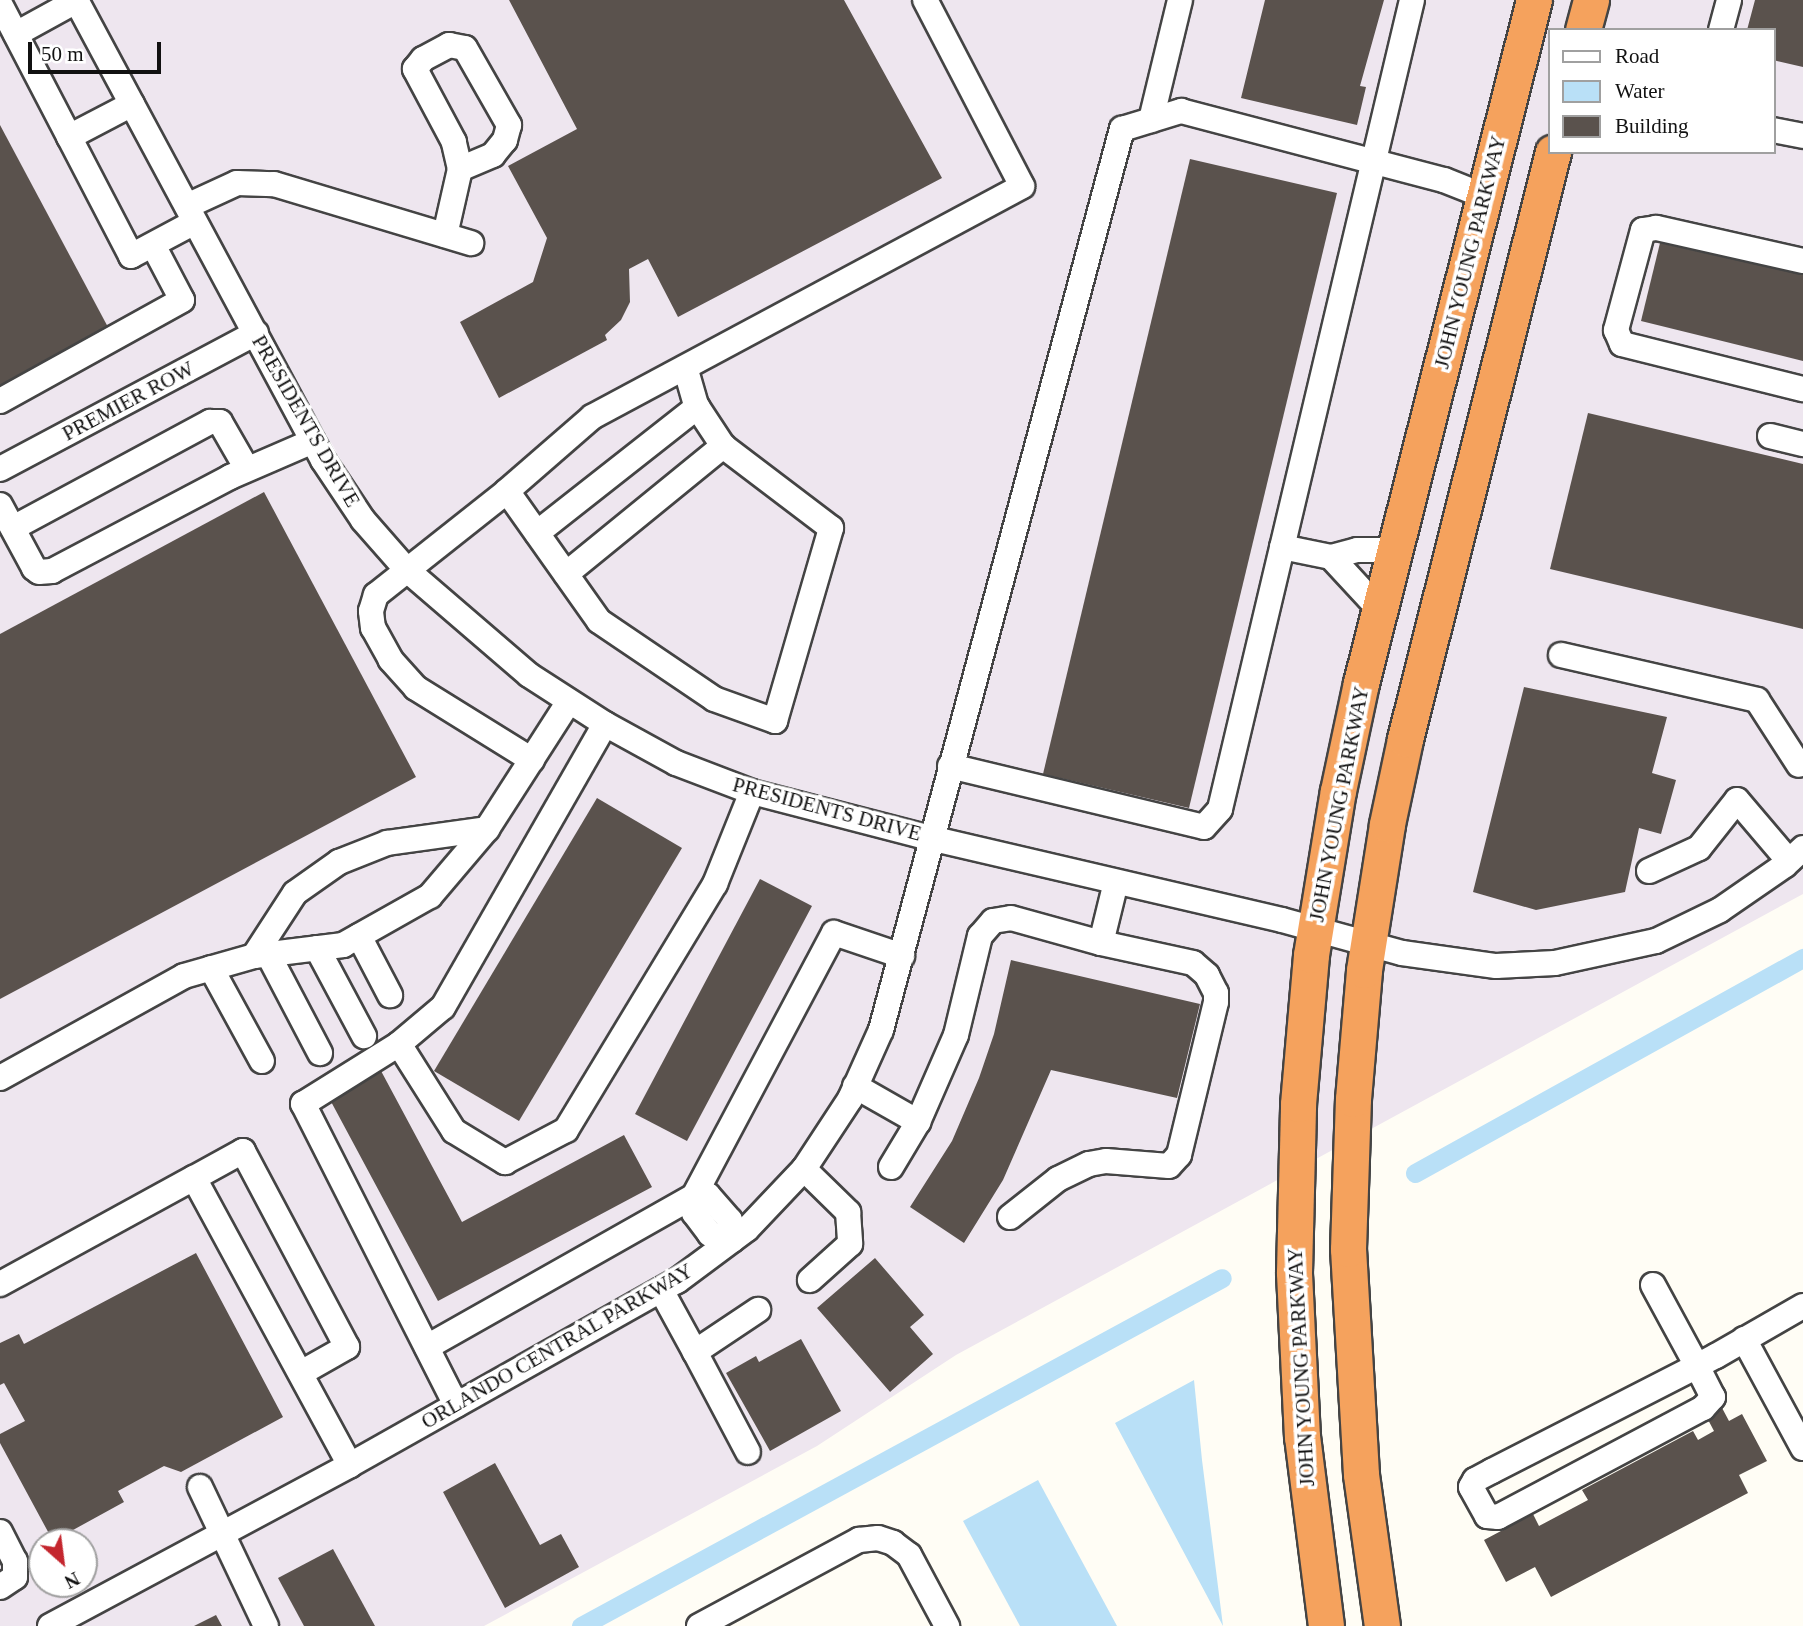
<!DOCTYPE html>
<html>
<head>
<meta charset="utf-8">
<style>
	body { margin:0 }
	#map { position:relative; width:1803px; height:1626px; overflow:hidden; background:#fffdf5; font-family:"Times New Roman",serif }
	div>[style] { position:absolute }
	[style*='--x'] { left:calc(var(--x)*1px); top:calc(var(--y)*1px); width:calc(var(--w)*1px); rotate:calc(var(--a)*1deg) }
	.industrial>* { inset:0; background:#eee6ef }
	.water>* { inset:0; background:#b9e0f7 }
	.canal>* { height:19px; margin:-9.5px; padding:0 9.5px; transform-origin:9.5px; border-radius:9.5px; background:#b9e0f7 }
	.building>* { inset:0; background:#5a524d }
	.roads { filter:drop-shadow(2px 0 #444) drop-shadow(-2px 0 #444) drop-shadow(0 2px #444) drop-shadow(0 -2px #444) }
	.minor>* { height:24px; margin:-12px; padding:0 12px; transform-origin:12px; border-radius:12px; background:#fff }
	.highway>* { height:35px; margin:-17.5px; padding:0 17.5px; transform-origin:17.5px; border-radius:17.5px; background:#f5a25d }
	span { translate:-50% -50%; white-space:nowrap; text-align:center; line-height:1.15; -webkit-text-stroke:7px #fff; paint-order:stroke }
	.street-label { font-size:21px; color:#111 }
	.legend { position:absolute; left:1548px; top:28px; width:228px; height:126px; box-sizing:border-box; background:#fff; border:2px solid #a0a0a0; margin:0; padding:9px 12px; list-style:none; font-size:21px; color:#111 }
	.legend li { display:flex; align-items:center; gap:14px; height:35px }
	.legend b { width:35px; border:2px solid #a0a0a0 }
	.north { position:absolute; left:28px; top:1528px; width:70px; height:70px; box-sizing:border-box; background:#fff; border:2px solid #a0a0a0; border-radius:50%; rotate:152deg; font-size:19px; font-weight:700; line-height:28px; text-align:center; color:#111 }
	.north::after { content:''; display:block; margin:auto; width:24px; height:32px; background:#c4262e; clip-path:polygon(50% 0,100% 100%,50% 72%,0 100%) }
	.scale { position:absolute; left:28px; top:42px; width:133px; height:32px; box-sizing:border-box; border:4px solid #111; border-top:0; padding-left:9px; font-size:21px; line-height:24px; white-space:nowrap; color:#111; -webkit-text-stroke:5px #fff; paint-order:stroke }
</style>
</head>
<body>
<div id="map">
	<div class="industrial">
		<div style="clip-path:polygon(evenodd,0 0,1803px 0,1803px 894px,956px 1355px,817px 1446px,484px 1626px,0 1626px,0 0,1549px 30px,1773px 30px,1773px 152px,1549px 152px,1549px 30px,0 0,42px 1542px,84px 1542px,84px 1584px,42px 1584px,42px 1542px)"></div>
	</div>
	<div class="water">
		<div style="clip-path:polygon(1194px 1380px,1202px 1460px,1223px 1626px,1115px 1423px)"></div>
		<div style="clip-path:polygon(1038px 1480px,1117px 1626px,1020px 1626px,963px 1521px)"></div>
	</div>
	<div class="canal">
		<div style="--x:1415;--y:1173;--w:444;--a:-29"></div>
		<div style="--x:581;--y:1626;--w:729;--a:-28.5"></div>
	</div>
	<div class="building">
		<div style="clip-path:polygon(509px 0,844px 0,942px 178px,678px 317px,648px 259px,629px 269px,630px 302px,621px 320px,605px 335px,607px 340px,499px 398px,460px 322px,533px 282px,547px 238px,508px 166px,577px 129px)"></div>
		<div style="clip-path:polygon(1265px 0,1384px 0,1360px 86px,1366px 87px,1357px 125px,1241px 98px)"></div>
		<div style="clip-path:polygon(1755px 0,1803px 0,1803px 67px,1773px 60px,1773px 30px,1747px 30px)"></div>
		<div style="clip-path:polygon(0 125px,109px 329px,0 389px)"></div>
		<div style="clip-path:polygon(1190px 159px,1337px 193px,1189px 808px,1043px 774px)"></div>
		<div style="clip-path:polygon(1660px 243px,1803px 275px,1803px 361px,1641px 321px)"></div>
		<div style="clip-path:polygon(1588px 413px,1803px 464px,1803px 629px,1550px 569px)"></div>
		<div style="clip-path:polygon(264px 492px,416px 777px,0 999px,0 634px)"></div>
		<div style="clip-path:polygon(1524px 687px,1667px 717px,1652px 773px,1676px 780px,1661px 834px,1639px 828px,1625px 892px,1536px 910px,1473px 892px)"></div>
		<div style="clip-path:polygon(597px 798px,682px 848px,519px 1121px,434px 1071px)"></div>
		<div style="clip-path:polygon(760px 879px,812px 906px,687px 1141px,635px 1114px)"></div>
		<div style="clip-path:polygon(1011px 960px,1200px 1004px,1177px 1098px,1051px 1070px,1003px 1180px,964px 1243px,910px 1207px,952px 1141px,979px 1078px,994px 1034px)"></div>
		<div style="clip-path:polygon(380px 1069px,462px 1222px,624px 1135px,652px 1187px,438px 1301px,328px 1096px)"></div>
		<div style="clip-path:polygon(196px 1253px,283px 1417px,181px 1472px,164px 1466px,118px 1491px,124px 1502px,53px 1541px,0 1443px,0 1434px,25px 1421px,4px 1383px,0 1385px,0 1343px,19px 1334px,24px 1344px)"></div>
		<div style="clip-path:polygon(875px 1258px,924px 1315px,910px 1327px,933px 1354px,890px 1392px,817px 1308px)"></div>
		<div style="clip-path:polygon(801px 1339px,841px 1411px,770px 1451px,726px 1373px,756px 1356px,759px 1362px)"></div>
		<div style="clip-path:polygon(1721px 1406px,1729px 1421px,1742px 1414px,1767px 1461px,1739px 1475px,1748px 1493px,1551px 1597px,1535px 1567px,1506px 1582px,1484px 1540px,1533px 1514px,1539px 1526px,1588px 1500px,1582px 1490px,1693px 1431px,1698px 1440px,1714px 1431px,1705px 1414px)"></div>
		<div style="clip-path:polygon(495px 1463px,540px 1545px,561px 1534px,579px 1567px,505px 1608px,443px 1492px)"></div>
		<div style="clip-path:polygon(333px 1549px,375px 1626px,304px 1626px,278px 1578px)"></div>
		<div style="clip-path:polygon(216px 1615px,222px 1626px,194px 1626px)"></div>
	</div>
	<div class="roads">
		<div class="minor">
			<div style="--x:76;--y:0;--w:522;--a:61.77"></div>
			<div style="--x:323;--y:460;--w:72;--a:56.3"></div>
			<div style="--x:363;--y:520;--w:67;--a:48.7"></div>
			<div style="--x:407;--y:570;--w:161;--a:40.7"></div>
			<div style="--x:529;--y:675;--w:90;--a:32.8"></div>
			<div style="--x:605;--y:724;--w:81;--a:28.8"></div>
			<div style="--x:676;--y:763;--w:81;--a:20.9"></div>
			<div style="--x:752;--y:792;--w:184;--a:14.5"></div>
			<div style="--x:930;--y:838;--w:361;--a:13.1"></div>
			<div style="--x:1282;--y:920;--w:124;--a:15.4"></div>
			<div style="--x:1402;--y:953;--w:95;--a:7.9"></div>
			<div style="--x:1496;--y:966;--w:59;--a:-2.9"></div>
			<div style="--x:1555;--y:963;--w:103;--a:-12.3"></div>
			<div style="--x:1656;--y:941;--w:71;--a:-25.8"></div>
			<div style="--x:1720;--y:910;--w:79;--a:-34.7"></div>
			<div style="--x:1785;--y:865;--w:25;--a:-43"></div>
			<div style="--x:0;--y:4;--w:284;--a:62.5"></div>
			<div style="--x:131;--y:256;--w:72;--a:-28"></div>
			<div style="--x:1721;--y:30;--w:31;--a:-75"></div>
			<div style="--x:16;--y:34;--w:68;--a:-28.8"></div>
			<div style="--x:1151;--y:120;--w:123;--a:-76.4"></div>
			<div style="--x:1773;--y:130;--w:31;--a:11"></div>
			<div style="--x:69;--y:137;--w:71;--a:-27.6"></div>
			<div style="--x:187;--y:206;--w:55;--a:-24.7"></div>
			<div style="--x:237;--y:183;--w:37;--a:2"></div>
			<div style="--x:274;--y:184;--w:206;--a:16.7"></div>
			<div style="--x:445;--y:235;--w:68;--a:-77.2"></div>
			<div style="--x:460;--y:169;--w:28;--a:-103"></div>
			<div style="--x:454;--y:142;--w:83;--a:-118.1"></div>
			<div style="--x:415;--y:69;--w:13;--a:-51"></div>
			<div style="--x:423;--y:59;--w:30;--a:-28"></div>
			<div style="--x:449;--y:45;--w:16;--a:11"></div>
			<div style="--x:465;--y:48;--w:89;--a:60.3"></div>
			<div style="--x:509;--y:125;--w:16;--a:105"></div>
			<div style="--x:505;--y:140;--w:19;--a:129"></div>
			<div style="--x:493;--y:155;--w:36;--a:157"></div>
			<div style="--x:1803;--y:261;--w:151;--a:-167.3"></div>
			<div style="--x:1656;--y:228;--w:13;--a:171"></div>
			<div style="--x:1643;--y:230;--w:104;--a:105.1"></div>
			<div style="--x:1616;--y:330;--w:15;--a:67"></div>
			<div style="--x:1622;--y:344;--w:187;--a:14"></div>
			<div style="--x:0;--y:401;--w:208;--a:-29"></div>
			<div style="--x:182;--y:300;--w:62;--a:-117.8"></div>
			<div style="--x:1770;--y:436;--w:34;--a:14"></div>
			<div style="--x:0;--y:469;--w:290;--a:-28"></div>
			<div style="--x:507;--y:491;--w:159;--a:54.7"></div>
			<div style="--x:599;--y:621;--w:139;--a:34.1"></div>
			<div style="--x:714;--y:699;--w:65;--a:19.8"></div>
			<div style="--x:775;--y:721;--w:201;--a:-73.8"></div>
			<div style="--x:831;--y:528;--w:136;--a:-142.8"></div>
			<div style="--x:723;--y:446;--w:49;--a:-123.4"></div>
			<div style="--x:696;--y:405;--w:37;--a:-106"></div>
			<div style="--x:0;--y:505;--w:72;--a:61.6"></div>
			<div style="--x:34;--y:568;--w:6;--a:39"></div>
			<div style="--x:39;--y:572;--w:13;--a:-4"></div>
			<div style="--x:52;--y:571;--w:201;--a:-27.8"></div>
			<div style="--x:230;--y:477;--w:90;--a:-23.4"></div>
			<div style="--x:13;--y:528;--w:224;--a:-28.3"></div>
			<div style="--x:210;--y:422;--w:10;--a:0"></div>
			<div style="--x:220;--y:422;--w:54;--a:60.1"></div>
			<div style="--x:537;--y:533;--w:204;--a:-38.2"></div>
			<div style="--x:1282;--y:547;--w:50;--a:11.5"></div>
			<div style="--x:1331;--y:557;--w:27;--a:-15"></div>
			<div style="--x:1357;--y:550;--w:38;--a:0"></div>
			<div style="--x:1331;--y:557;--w:71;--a:47.3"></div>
			<div style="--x:566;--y:574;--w:203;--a:-39.2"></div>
			<div style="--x:1561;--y:655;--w:201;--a:12.9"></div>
			<div style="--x:1757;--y:700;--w:77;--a:57.1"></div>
			<div style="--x:532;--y:760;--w:137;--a:-148.2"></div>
			<div style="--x:416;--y:688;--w:38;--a:-132"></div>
			<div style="--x:391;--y:660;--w:37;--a:-119"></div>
			<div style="--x:373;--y:628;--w:17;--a:-97"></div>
			<div style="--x:371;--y:611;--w:17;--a:-73"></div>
			<div style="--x:376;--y:595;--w:167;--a:-38.4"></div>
			<div style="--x:507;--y:491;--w:113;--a:-41"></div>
			<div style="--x:592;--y:417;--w:488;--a:-28.2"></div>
			<div style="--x:1022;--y:186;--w:210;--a:-117.5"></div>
			<div style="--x:950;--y:766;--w:261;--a:13.5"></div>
			<div style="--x:1204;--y:827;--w:24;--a:-48"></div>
			<div style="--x:1220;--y:809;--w:831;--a:-76.65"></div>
			<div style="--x:1649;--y:871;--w:55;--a:-24.7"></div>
			<div style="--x:1699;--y:848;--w:61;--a:-51.6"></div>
			<div style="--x:1737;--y:800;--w:80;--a:49.6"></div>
			<div style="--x:359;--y:936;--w:67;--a:62.3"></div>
			<div style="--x:317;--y:948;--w:100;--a:61.9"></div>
			<div style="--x:268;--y:954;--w:112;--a:62.3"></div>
			<div style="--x:254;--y:956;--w:75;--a:-56.9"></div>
			<div style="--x:295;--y:893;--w:54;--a:-35.2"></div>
			<div style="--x:339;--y:862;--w:52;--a:-21.6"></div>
			<div style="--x:387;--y:843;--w:101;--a:-8"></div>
			<div style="--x:211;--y:968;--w:106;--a:61.3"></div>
			<div style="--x:399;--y:1044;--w:103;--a:57.7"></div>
			<div style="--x:454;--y:1131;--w:60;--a:31.3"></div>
			<div style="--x:505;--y:1162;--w:69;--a:-27.7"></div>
			<div style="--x:566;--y:1130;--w:288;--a:-58.8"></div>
			<div style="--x:715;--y:884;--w:99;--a:-68.1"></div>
			<div style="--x:0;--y:1078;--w:210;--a:-29"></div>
			<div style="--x:184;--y:976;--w:73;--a:-15.9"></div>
			<div style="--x:254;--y:956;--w:90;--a:-7"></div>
			<div style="--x:343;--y:945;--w:100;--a:-29.4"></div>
			<div style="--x:430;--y:896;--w:88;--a:-49.6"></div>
			<div style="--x:487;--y:829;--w:150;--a:-57.3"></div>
			<div style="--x:855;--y:1086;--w:73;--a:29.7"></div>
			<div style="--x:918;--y:1122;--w:95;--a:-66.4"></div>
			<div style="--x:956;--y:1035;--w:102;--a:-76.4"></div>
			<div style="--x:980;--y:936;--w:20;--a:-49"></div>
			<div style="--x:993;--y:921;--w:18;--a:-9"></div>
			<div style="--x:1011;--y:918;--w:93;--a:15.5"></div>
			<div style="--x:891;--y:1167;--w:52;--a:-59"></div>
			<div style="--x:804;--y:1169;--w:62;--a:44.3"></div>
			<div style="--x:848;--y:1212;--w:32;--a:86"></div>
			<div style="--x:850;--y:1244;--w:54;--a:138"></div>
			<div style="--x:708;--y:1195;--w:33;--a:49"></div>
			<div style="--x:730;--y:1220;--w:20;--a:84"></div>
			<div style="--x:732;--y:1240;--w:23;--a:-165"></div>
			<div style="--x:710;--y:1234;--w:26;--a:-127"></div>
			<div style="--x:694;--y:1213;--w:17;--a:-90"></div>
			<div style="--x:694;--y:1196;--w:14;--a:-4"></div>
			<div style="--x:1010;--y:1217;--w:61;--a:-38.4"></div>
			<div style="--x:1058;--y:1179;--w:34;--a:-26"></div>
			<div style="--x:1089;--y:1164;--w:17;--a:-10"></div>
			<div style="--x:1106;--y:1161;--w:63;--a:4.5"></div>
			<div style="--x:1169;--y:1166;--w:15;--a:-48"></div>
			<div style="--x:1179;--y:1155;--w:157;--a:-76.4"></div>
			<div style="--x:1216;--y:1002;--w:9;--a:-90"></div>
			<div style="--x:1216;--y:993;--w:20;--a:-117"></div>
			<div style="--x:1207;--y:975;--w:18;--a:-139"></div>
			<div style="--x:1193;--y:963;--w:94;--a:-167.7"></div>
			<div style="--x:1101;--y:943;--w:63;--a:-76.2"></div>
			<div style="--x:0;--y:1284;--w:221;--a:-28.7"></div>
			<div style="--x:1653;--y:1285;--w:92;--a:61.5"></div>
			<div style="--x:1697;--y:1366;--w:35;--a:63"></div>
			<div style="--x:1713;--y:1397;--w:15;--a:132"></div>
			<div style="--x:1703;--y:1408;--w:232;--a:152"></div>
			<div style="--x:1498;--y:1517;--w:11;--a:-175"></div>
			<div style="--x:1487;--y:1516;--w:33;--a:-119"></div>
			<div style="--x:1471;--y:1487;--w:8;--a:-60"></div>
			<div style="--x:1475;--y:1480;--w:19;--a:-28"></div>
			<div style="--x:1492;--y:1471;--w:230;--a:-27.1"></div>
			<div style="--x:1697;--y:1366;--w:21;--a:-28"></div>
			<div style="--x:1716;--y:1356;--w:100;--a:-29.9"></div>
			<div style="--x:661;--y:1290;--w:71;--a:61.3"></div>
			<div style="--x:695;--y:1352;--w:76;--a:-33.7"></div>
			<div style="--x:1744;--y:1339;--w:124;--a:61.6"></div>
			<div style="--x:427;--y:1347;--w:307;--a:-29.5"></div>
			<div style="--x:694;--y:1196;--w:298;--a:-62"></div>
			<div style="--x:834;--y:933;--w:72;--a:18.7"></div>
			<div style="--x:695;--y:1352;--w:113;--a:62.1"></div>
			<div style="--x:301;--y:1373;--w:53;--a:-29.5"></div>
			<div style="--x:347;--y:1347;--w:222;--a:-118"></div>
			<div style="--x:243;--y:1151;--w:56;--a:151.1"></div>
			<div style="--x:194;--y:1178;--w:327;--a:61.5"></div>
			<div style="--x:456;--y:1405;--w:338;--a:-116.9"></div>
			<div style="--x:303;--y:1104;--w:113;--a:-32"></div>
			<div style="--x:399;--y:1044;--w:57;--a:-40.1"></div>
			<div style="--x:443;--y:1007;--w:326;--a:-60.2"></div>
			<div style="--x:200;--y:1487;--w:154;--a:64.6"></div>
			<div style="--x:0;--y:1532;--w:33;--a:63"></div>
			<div style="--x:15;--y:1561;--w:16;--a:90"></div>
			<div style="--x:15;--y:1577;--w:18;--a:146"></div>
			<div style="--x:50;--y:1626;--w:340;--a:-28.2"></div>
			<div style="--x:350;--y:1465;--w:375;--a:-29.4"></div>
			<div style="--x:677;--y:1281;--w:87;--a:-36.6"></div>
			<div style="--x:747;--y:1229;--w:83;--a:-46.5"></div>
			<div style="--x:804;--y:1169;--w:84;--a:-56.7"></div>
			<div style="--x:850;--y:1099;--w:76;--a:-65.8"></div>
			<div style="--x:881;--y:1030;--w:933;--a:-75.03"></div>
			<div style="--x:1122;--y:129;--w:62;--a:-17"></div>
			<div style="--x:1181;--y:111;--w:272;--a:14.7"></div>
			<div style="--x:1444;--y:180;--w:43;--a:21.8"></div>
			<div style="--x:699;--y:1626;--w:182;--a:-28.3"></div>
			<div style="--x:859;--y:1540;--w:19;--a:-6"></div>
			<div style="--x:878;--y:1538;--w:16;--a:18"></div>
			<div style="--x:893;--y:1543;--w:20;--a:37"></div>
			<div style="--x:909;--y:1555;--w:81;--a:61.8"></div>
		</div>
		<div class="highway">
			<div style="--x:1583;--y:30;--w:31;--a:-75"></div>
			<div style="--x:1326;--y:1626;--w:191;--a:-97.2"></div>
			<div style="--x:1302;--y:1437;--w:165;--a:-92.8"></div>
			<div style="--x:1294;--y:1272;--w:168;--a:-88.6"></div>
			<div style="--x:1298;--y:1104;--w:150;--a:-85"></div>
			<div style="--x:1311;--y:955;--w:166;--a:-80.7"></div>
			<div style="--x:1338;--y:791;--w:110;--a:-78"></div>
			<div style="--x:1361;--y:683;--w:705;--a:-75.79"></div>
			<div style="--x:1382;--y:1626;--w:153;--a:-97.9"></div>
			<div style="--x:1361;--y:1474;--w:225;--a:-93.3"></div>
			<div style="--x:1348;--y:1249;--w:150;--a:-88.1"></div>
			<div style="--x:1353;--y:1099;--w:129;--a:-85.1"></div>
			<div style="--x:1364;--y:970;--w:148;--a:-81"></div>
			<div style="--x:1387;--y:824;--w:87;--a:-78"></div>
			<div style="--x:1405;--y:739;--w:605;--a:-75.85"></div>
		</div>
	</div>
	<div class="street-label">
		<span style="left:1470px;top:252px;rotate:-76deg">JOHN YOUNG PARKWAY</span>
		<span style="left:128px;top:401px;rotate:-28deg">PREMIER ROW</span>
		<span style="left:306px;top:421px;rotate:60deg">PRESIDENTS DRIVE</span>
		<span style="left:1339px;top:804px;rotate:-79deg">JOHN YOUNG PARKWAY</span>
		<span style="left:827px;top:809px;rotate:15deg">PRESIDENTS DRIVE</span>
		<span style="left:557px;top:1346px;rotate:-30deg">ORLANDO CENTRAL PARKWAY</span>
		<span style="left:1301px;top:1367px;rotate:-93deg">JOHN YOUNG PARKWAY</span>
	</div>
	<ul class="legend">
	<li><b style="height:9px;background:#fff"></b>Road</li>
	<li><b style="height:19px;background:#b9e0f7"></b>Water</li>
	<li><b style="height:19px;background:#5a524d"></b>Building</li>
	</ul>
	<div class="north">N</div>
	<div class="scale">50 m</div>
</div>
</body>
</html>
